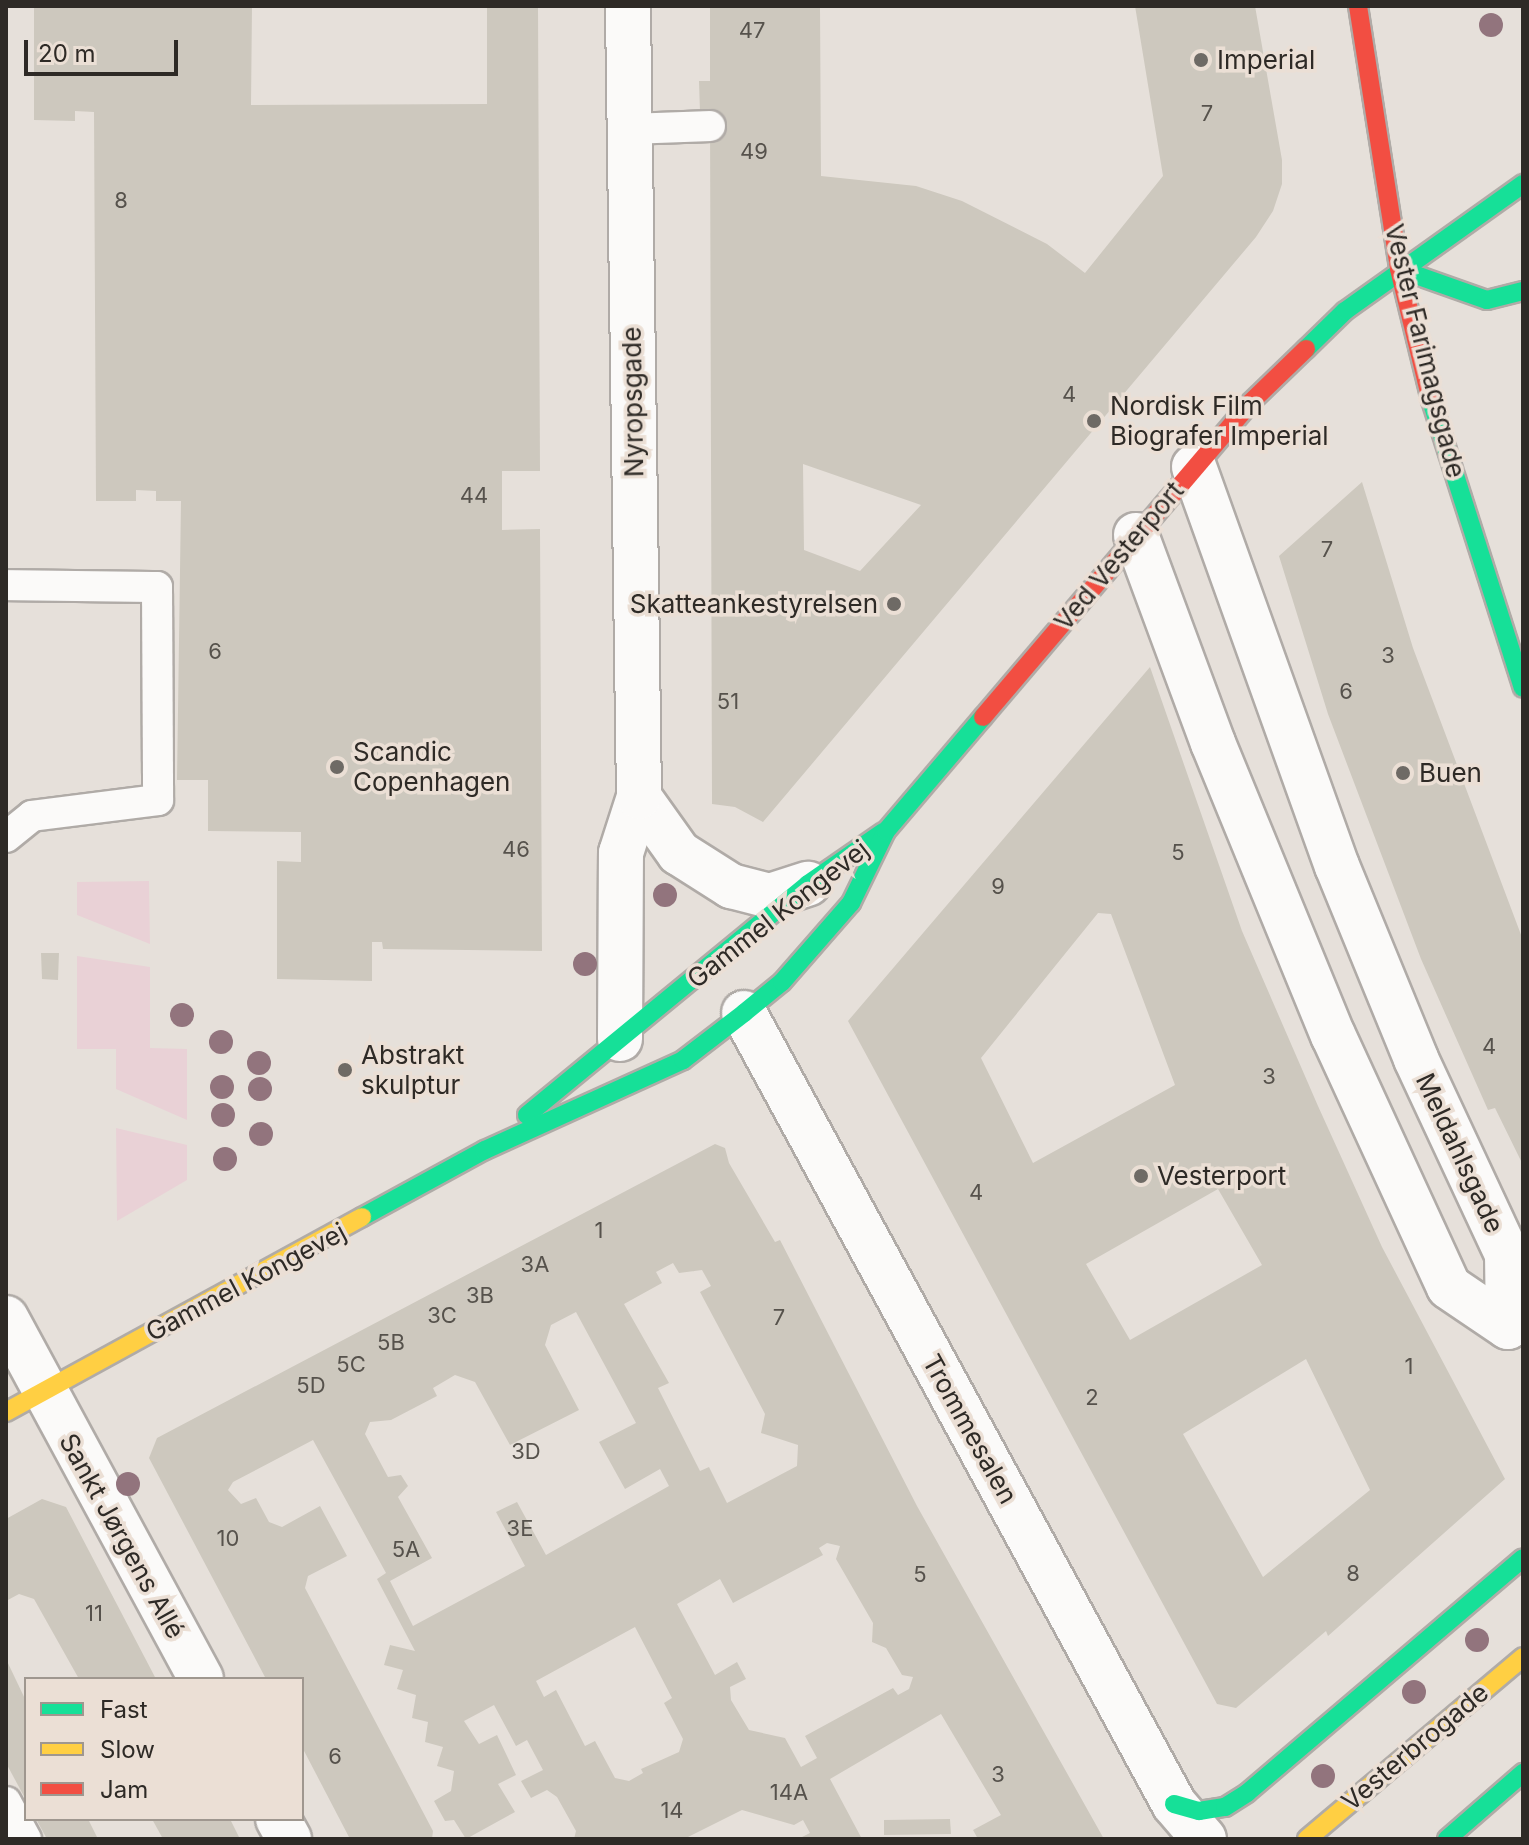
<!DOCTYPE html>
<html>
<head>
<meta charset="utf-8">
<style>
	body { margin:0 }
	#map { position:relative; width:1529px; height:1845px; overflow:hidden; background:#e6e0da; font-family:Inter,sans-serif }
	div>[style] { position:absolute }
	[style*='--x'] { left:calc(var(--x)*1px); top:calc(var(--y)*1px); width:calc(var(--w)*1px); rotate:calc(var(--a)*1deg) }
	.green>* { inset:0; background:#e9d1d6 }
	.building>* { inset:0; background:#cdc8be }
	.roads { filter:drop-shadow(2px 0 #b0aba7) drop-shadow(-2px 0 #b0aba7) drop-shadow(0 2px #b0aba7) drop-shadow(0 -2px #b0aba7) }
	.lane>* { height:30px; margin:-15px; padding:0 15px; transform-origin:15px; border-radius:15px; background:#fbfaf9 }
	.street>* { height:44px; margin:-22px; padding:0 22px; transform-origin:22px; border-radius:22px; background:#fbfaf9 }
	.fast>* { height:18px; margin:-9px; padding:0 9px; transform-origin:9px; border-radius:9px; background:#16e098 }
	.slow>* { height:18px; margin:-9px; padding:0 9px; transform-origin:9px; border-radius:9px; background:#ffcf43 }
	.jam>* { height:18px; margin:-9px; padding:0 9px; transform-origin:9px; border-radius:9px; background:#f24e42 }
	.trees>* { width:24px; height:24px; margin:-12px; border-radius:50%; background:#92747d }
	.dots>* { width:22px; height:22px; translate:-50% -50%; box-sizing:border-box; border:4px solid #ebdfd5; border-radius:50% }
	span { translate:-50% -50%; white-space:nowrap; text-align:center; line-height:1.15; -webkit-text-stroke:7px #ebdfd5; paint-order:stroke }
	.number-label { font-size:22px; color:#56524c }
	.number-label span { -webkit-text-stroke-width:0 }
	.poi-label { font-size:26px; color:#2e2a26 }
	.left { translate:0 -50%; text-align:left }
	.right { translate:-100% -50%; text-align:right }
	.street-label { font-size:26px; color:#2e2a26 }
	.frame { position:absolute; inset:0; border:8px solid #2e2a26; pointer-events:none }
	.legend { position:absolute; left:24px; top:1677px; width:280px; height:144px; box-sizing:border-box; background:#ebdfd5; border:2px solid #9f978f; margin:0; padding:10px 14px; list-style:none; font-size:24px; color:#2e2a26 }
	.legend li { display:flex; align-items:center; gap:16px; height:40px }
	.legend b { width:40px; border:2px solid #9f978f }
	.scale { position:absolute; left:24px; top:40px; width:154px; height:36px; box-sizing:border-box; border:4px solid #2e2a26; border-top:0; padding-left:10px; font-size:24px; line-height:28px; white-space:nowrap; color:#2e2a26; -webkit-text-stroke:6px #ebdfd5; paint-order:stroke }
</style>
</head>
<body>
<div id="map">
	<div class="green">
		<div style="clip-path:polygon(149px 881px,150px 944px,77px 915px,77px 882px)"></div>
		<div style="clip-path:polygon(77px 956px,150px 967px,150px 1048px,187px 1049px,187px 1120px,116px 1089px,116px 1049px,77px 1049px)"></div>
		<div style="clip-path:polygon(116px 1128px,187px 1145px,187px 1180px,117px 1221px)"></div>
	</div>
	<div class="building">
		<div style="clip-path:polygon(34px 6px,252px 6px,251px 105px,487px 104px,487px 6px,538px 6px,540px 471px,502px 471px,502px 530px,540px 529px,542px 951px,383px 949px,382px 942px,372px 942px,372px 981px,277px 979px,277px 861px,301px 862px,301px 832px,208px 831px,208px 780px,177px 780px,181px 501px,156px 501px,156px 491px,136px 490px,136px 501px,96px 501px,94px 112px,75px 111px,75px 121px,34px 120px)"></div>
		<div style="clip-path:polygon(evenodd,710px 6px,820px 6px,821px 176px,916px 186px,962px 201px,1047px 244px,1085px 273px,1163px 176px,1135px 6px,1255px 6px,1282px 160px,1282px 184px,1273px 211px,1256px 237px,763px 822px,735px 807px,712px 804px,710px 113px,700px 112px,699px 81px,710px 81px,710px 6px,803px 464px,921px 505px,860px 571px,804px 550px,803px 464px)"></div>
		<div style="clip-path:polygon(1362px 482px,1413px 648px,1523px 940px,1523px 1165px,1495px 1108px,1488px 1110px,1421px 959px,1328px 714px,1279px 556px)"></div>
		<div style="clip-path:polygon(evenodd,1150px 667px,1242px 931px,1318px 1106px,1382px 1247px,1505px 1479px,1328px 1636px,1326px 1631px,1236px 1708px,1217px 1704px,848px 1021px,1150px 667px,1098px 913px,1111px 914px,1175px 1085px,1033px 1163px,981px 1058px,1098px 913px,1150px 667px,1218px 1189px,1262px 1265px,1130px 1340px,1086px 1264px,1218px 1189px,1150px 667px,1306px 1359px,1370px 1490px,1263px 1577px,1183px 1434px,1306px 1359px)"></div>
		<div style="clip-path:polygon(41px 953px,59px 953px,58px 980px,42px 979px)"></div>
		<div style="clip-path:polygon(evenodd,715px 1144px,725px 1148px,729px 1163px,775px 1242px,780px 1240px,917px 1506px,1104px 1839px,978px 1839px,973px 1830px,1001px 1815px,941px 1714px,830px 1779px,862px 1839px,798px 1839px,810px 1833px,803px 1820px,794px 1825px,742px 1810px,684px 1839px,574px 1839px,576px 1831px,557px 1797px,547px 1790px,531px 1798px,521px 1781px,543px 1770px,527px 1740px,516px 1746px,494px 1705px,464px 1721px,479px 1744px,497px 1735px,516px 1775px,498px 1784px,515px 1812px,466px 1839px,454px 1820px,445px 1821px,434px 1801px,451px 1791px,454px 1771px,437px 1766px,443px 1747px,425px 1742px,428px 1722px,412px 1718px,416px 1695px,397px 1689px,403px 1670px,384px 1665px,390px 1645px,415px 1651px,377px 1579px,386px 1573px,313px 1440px,233px 1482px,228px 1490px,241px 1504px,256px 1498px,269px 1522px,282px 1527px,320px 1506px,347px 1556px,308px 1576px,305px 1588px,433px 1831px,432px 1839px,350px 1839px,302px 1747px,302px 1679px,266px 1679px,149px 1458px,157px 1438px,715px 1144px,673px 1263px,679px 1273px,702px 1270px,711px 1286px,700px 1292px,765px 1414px,761px 1433px,798px 1445px,797px 1466px,727px 1503px,709px 1467px,700px 1471px,658px 1388px,669px 1383px,624px 1304px,662px 1283px,656px 1272px,673px 1263px,715px 1144px,576px 1312px,636px 1423px,599px 1442px,625px 1489px,660px 1469px,669px 1486px,546px 1555px,517px 1502px,496px 1512px,525px 1566px,413px 1626px,390px 1581px,432px 1558px,398px 1497px,408px 1486px,401px 1475px,388px 1477px,365px 1434px,370px 1422px,391px 1420px,437px 1396px,433px 1388px,455px 1375px,475px 1382px,510px 1445px,579px 1410px,545px 1345px,551px 1325px,576px 1312px,715px 1144px,827px 1543px,840px 1546px,836px 1559px,873px 1623px,872px 1642px,886px 1648px,902px 1675px,913px 1677px,909px 1689px,898px 1695px,893px 1688px,805px 1736px,817px 1758px,801px 1767px,785px 1738px,749px 1730px,731px 1700px,730px 1687px,746px 1679px,737px 1662px,715px 1675px,677px 1604px,720px 1579px,733px 1603px,823px 1555px,819px 1548px,827px 1543px,715px 1144px,635px 1627px,672px 1698px,664px 1703px,683px 1739px,679px 1752px,641px 1769px,643px 1773px,629px 1781px,615px 1778px,595px 1741px,585px 1746px,556px 1690px,544px 1697px,536px 1681px,635px 1627px)"></div>
		<div style="clip-path:polygon(42px 1499px,66px 1507px,156px 1679px,79px 1679px,34px 1599px,19px 1594px,6px 1601px,6px 1519px)"></div>
		<div style="clip-path:polygon(6px 1659px,26px 1701px,26px 1800px,6px 1763px)"></div>
		<div style="clip-path:polygon(36px 1819px,88px 1819px,98px 1839px,47px 1839px)"></div>
		<div style="clip-path:polygon(152px 1819px,230px 1819px,240px 1839px,163px 1839px)"></div>
		<div style="clip-path:polygon(950px 1819px,951px 1834px,884px 1835px,884px 1820px)"></div>
	</div>
	<div class="roads">
		<div class="lane">
			<div style="--x:630;--y:129;--w:80;--a:-2.1"></div>
			<div style="--x:6;--y:585;--w:151;--a:0.8"></div>
			<div style="--x:157;--y:587;--w:213;--a:89.7"></div>
			<div style="--x:158;--y:800;--w:127;--a:172.8"></div>
			<div style="--x:32;--y:816;--w:33;--a:141"></div>
			<div style="--x:6;--y:1802;--w:42;--a:61.6"></div>
		</div>
		<div class="street">
			<div style="--x:1194;--y:467;--w:424;--a:70.3"></div>
			<div style="--x:1337;--y:866;--w:209;--a:67.7"></div>
			<div style="--x:1416;--y:1059;--w:215;--a:65"></div>
			<div style="--x:1507;--y:1254;--w:73;--a:89.2"></div>
			<div style="--x:1136;--y:535;--w:222;--a:69.7"></div>
			<div style="--x:1213;--y:743;--w:316;--a:67.7"></div>
			<div style="--x:1333;--y:1035;--w:277;--a:65.3"></div>
			<div style="--x:1449;--y:1287;--w:71;--a:34.1"></div>
			<div style="--x:639;--y:797;--w:69;--a:54.5"></div>
			<div style="--x:679;--y:853;--w:62;--a:32.4"></div>
			<div style="--x:731;--y:886;--w:40;--a:14.4"></div>
			<div style="--x:770;--y:896;--w:40;--a:-18"></div>
			<div style="--x:744;--y:1013;--w:900;--a:61.47"></div>
			<div style="--x:1174;--y:1804;--w:46;--a:49.4"></div>
			<div style="--x:620;--y:1039;--w:186;--a:-89.7"></div>
			<div style="--x:621;--y:853;--w:59;--a:-72.2"></div>
			<div style="--x:639;--y:797;--w:791;--a:-90.8"></div>
			<div style="--x:6;--y:1318;--w:410;--a:61.6"></div>
			<div style="--x:278;--y:1819;--w:23;--a:61"></div>
		</div>
		<div class="fast">
			<div style="--x:1399;--y:269;--w:93;--a:19.4"></div>
			<div style="--x:1487;--y:300;--w:37;--a:-14"></div>
			<div style="--x:1306;--y:349;--w:54;--a:-44.3"></div>
			<div style="--x:1345;--y:311;--w:219;--a:-35.5"></div>
			<div style="--x:1431;--y:400;--w:302;--a:72.3"></div>
			<div style="--x:527;--y:1115;--w:364;--a:-39.4"></div>
			<div style="--x:808;--y:884;--w:91;--a:-34.7"></div>
			<div style="--x:362;--y:1217;--w:140;--a:-28.6"></div>
			<div style="--x:485;--y:1150;--w:217;--a:-24.4"></div>
			<div style="--x:683;--y:1060;--w:77;--a:-37.6"></div>
			<div style="--x:744;--y:1013;--w:49;--a:-39.2"></div>
			<div style="--x:782;--y:982;--w:105;--a:-48.9"></div>
			<div style="--x:851;--y:903;--w:80;--a:-64.1"></div>
			<div style="--x:886;--y:831;--w:150;--a:-49.6"></div>
			<div style="--x:1174;--y:1804;--w:26;--a:16"></div>
			<div style="--x:1199;--y:1811;--w:26;--a:-9"></div>
			<div style="--x:1225;--y:1807;--w:26;--a:-32"></div>
			<div style="--x:1247;--y:1793;--w:362;--a:-40.4"></div>
			<div style="--x:1447;--y:1839;--w:101;--a:-41"></div>
		</div>
		<div class="slow">
			<div style="--x:6;--y:1412;--w:406;--a:-28.7"></div>
			<div style="--x:1307;--y:1839;--w:282;--a:-40.1"></div>
		</div>
		<div class="jam">
			<div style="--x:1358;--y:6;--w:266;--a:81.1"></div>
			<div style="--x:1399;--y:269;--w:135;--a:76.3"></div>
			<div style="--x:983;--y:717;--w:412;--a:-49.6"></div>
			<div style="--x:1250;--y:403;--w:78;--a:-44"></div>
		</div>
	</div>
	<div class="trees">
		<div style="left:1491px;top:25px"></div>
		<div style="left:665px;top:895px"></div>
		<div style="left:585px;top:964px"></div>
		<div style="left:182px;top:1015px"></div>
		<div style="left:221px;top:1042px"></div>
		<div style="left:259px;top:1063px"></div>
		<div style="left:222px;top:1087px"></div>
		<div style="left:260px;top:1089px"></div>
		<div style="left:223px;top:1115px"></div>
		<div style="left:261px;top:1134px"></div>
		<div style="left:225px;top:1159px"></div>
		<div style="left:128px;top:1484px"></div>
		<div style="left:1477px;top:1640px"></div>
		<div style="left:1414px;top:1692px"></div>
		<div style="left:1323px;top:1776px"></div>
	</div>
	<div class="dots">
		<div style="left:1201px;top:60px;background:#6e6a65"></div>
		<div style="left:1094px;top:421px;background:#6e6a65"></div>
		<div style="left:894px;top:604px;background:#6e6a65"></div>
		<div style="left:337px;top:767px;background:#6e6a65"></div>
		<div style="left:1403px;top:773px;background:#6e6a65"></div>
		<div style="left:345px;top:1070px;background:#6e6a65"></div>
		<div style="left:1141px;top:1176px;background:#6e6a65"></div>
	</div>
	<div class="number-label">
		<span style="left:752px;top:31px">47</span>
		<span style="left:1207px;top:114px">7</span>
		<span style="left:754px;top:152px">49</span>
		<span style="left:121px;top:201px">8</span>
		<span style="left:1069px;top:395px">4</span>
		<span style="left:474px;top:496px">44</span>
		<span style="left:1327px;top:550px">7</span>
		<span style="left:215px;top:652px">6</span>
		<span style="left:1388px;top:656px">3</span>
		<span style="left:1346px;top:692px">6</span>
		<span style="left:728px;top:702px">51</span>
		<span style="left:516px;top:850px">46</span>
		<span style="left:1178px;top:853px">5</span>
		<span style="left:998px;top:887px">9</span>
		<span style="left:1489px;top:1047px">4</span>
		<span style="left:1269px;top:1077px">3</span>
		<span style="left:976px;top:1193px">4</span>
		<span style="left:599px;top:1231px">1</span>
		<span style="left:535px;top:1265px">3A</span>
		<span style="left:480px;top:1296px">3B</span>
		<span style="left:442px;top:1316px">3C</span>
		<span style="left:779px;top:1318px">7</span>
		<span style="left:391px;top:1343px">5B</span>
		<span style="left:351px;top:1365px">5C</span>
		<span style="left:1409px;top:1367px">1</span>
		<span style="left:311px;top:1386px">5D</span>
		<span style="left:1092px;top:1398px">2</span>
		<span style="left:526px;top:1452px">3D</span>
		<span style="left:520px;top:1529px">3E</span>
		<span style="left:228px;top:1539px">10</span>
		<span style="left:406px;top:1550px">5A</span>
		<span style="left:1353px;top:1574px">8</span>
		<span style="left:920px;top:1575px">5</span>
		<span style="left:94px;top:1614px">11</span>
		<span style="left:335px;top:1757px">6</span>
		<span style="left:998px;top:1775px">3</span>
		<span style="left:789px;top:1793px">14A</span>
		<span style="left:672px;top:1811px">14</span>
	</div>
	<div class="poi-label">
		<span class="left" style="left:1217px;top:60px">Imperial</span>
		<span class="left" style="left:1110px;top:421px">Nordisk Film<br>Biografer Imperial</span>
		<span class="right" style="left:878px;top:604px">Skatteankestyrelsen</span>
		<span class="left" style="left:353px;top:767px">Scandic<br>Copenhagen</span>
		<span class="left" style="left:1419px;top:773px">Buen</span>
		<span class="left" style="left:361px;top:1070px">Abstrakt<br>skulptur</span>
		<span class="left" style="left:1157px;top:1176px">Vesterport</span>
	</div>
	<div class="street-label">
		<span style="left:1425px;top:351px;rotate:76deg">Vester Farimagsgade</span>
		<span style="left:633px;top:402px;rotate:-91deg">Nyropsgade</span>
		<span style="left:1119px;top:556px;rotate:-50deg">Ved Vesterport</span>
		<span style="left:778px;top:914px;rotate:-38deg">Gammel Kongevej</span>
		<span style="left:1460px;top:1153px;rotate:65deg">Meldahlsgade</span>
		<span style="left:246px;top:1282px;rotate:-28deg">Gammel Kongevej</span>
		<span style="left:970px;top:1429px;rotate:61deg">Trommesalen</span>
		<span style="left:122px;top:1536px;rotate:61deg">Sankt Jørgens Allé</span>
		<span style="left:1415px;top:1747px;rotate:-40deg">Vesterbrogade</span>
	</div>
	<div class="frame"></div>
	<ul class="legend">
	<li><b style="height:10px;background:#16e098"></b>Fast</li>
	<li><b style="height:10px;background:#ffcf43"></b>Slow</li>
	<li><b style="height:10px;background:#f24e42"></b>Jam</li>
	</ul>
	<div class="scale">20 m</div>
</div>
</body>
</html>
